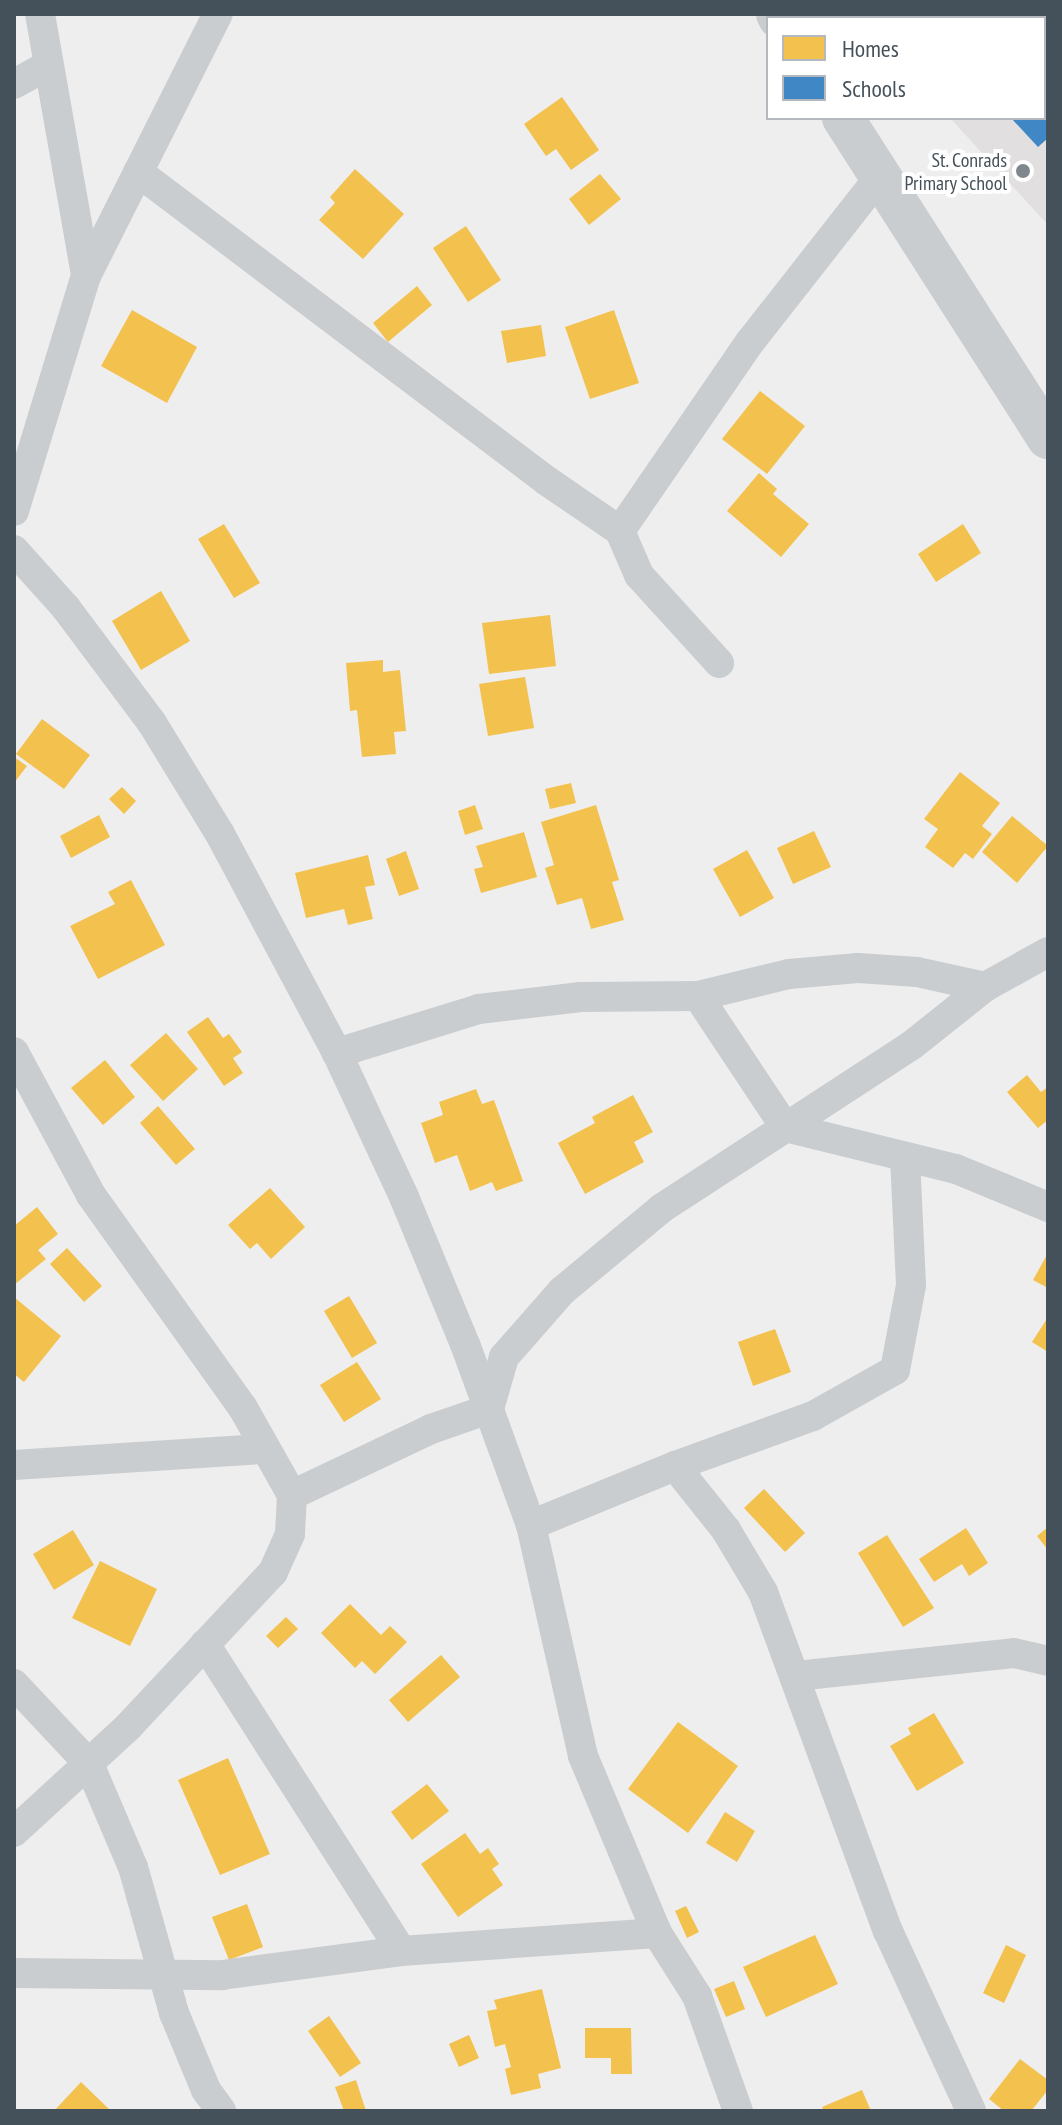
<!DOCTYPE html>
<html>
<head>
<meta charset="utf-8">
<style>
	body { margin:0 }
	#map { position:relative; width:1062px; height:2125px; overflow:hidden; background:#efeeee; font-family:"PT Sans Narrow",sans-serif }
	div>[style] { position:absolute }
	[style*='--x'] { left:calc(var(--x)*1px); top:calc(var(--y)*1px); width:calc(var(--w)*1px); rotate:calc(var(--a)*1deg) }
	.education>* { inset:0; background:#e1dfe0 }
	.homes>* { inset:0; background:#f2c14e }
	.schools>* { inset:0; background:#3f88c5 }
	.minor>* { height:30px; margin:-15px; padding:0 15px; transform-origin:15px; border-radius:15px; background:#cacdcf }
	.secondary>* { height:42px; margin:-21px; padding:0 21px; transform-origin:21px; border-radius:21px; background:#cacdd0 }
	.dots>* { width:22px; height:22px; translate:-50% -50%; box-sizing:border-box; border:4px solid #fff; border-radius:50% }
	span { translate:-50% -50%; white-space:nowrap; text-align:center; line-height:1.15; -webkit-text-stroke:8px #fff; paint-order:stroke }
	.poi-label { font-size:20px; color:#45515a }
	.right { translate:-100% -50%; text-align:right }
	.frame { position:absolute; inset:0; border:16px solid #45515a; pointer-events:none }
	.legend { position:absolute; left:766px; top:16px; width:280px; height:104px; box-sizing:border-box; background:#fff; border:2px solid #b5b9bd; margin:0; padding:10px 14px; list-style:none; font-size:24px; color:#45515a }
	.legend li { display:flex; align-items:center; gap:16px; height:40px }
	.legend b { width:40px; border:2px solid #b5b9bd }
</style>
</head>
<body>
<div id="map">
	<div class="education">
		<div style="clip-path:polygon(863px 14px,1048px 14px,1048px 225px,950px 118px,1044px 118px,1044px 18px,865px 18px)"></div>
	</div>
	<div class="homes">
		<div style="clip-path:polygon(562px 97px,599px 150px,571px 170px,556px 149px,546px 156px,524px 124px)"></div>
		<div style="clip-path:polygon(355px 169px,404px 214px,363px 259px,319px 220px,335px 203px,330px 197px)"></div>
		<div style="clip-path:polygon(600px 174px,621px 199px,589px 225px,569px 199px)"></div>
		<div style="clip-path:polygon(466px 226px,501px 280px,468px 302px,433px 248px)"></div>
		<div style="clip-path:polygon(417px 286px,432px 305px,388px 342px,373px 323px)"></div>
		<div style="clip-path:polygon(132px 310px,197px 347px,167px 403px,101px 366px)"></div>
		<div style="clip-path:polygon(614px 310px,639px 383px,590px 399px,565px 327px)"></div>
		<div style="clip-path:polygon(541px 325px,546px 356px,507px 363px,501px 331px)"></div>
		<div style="clip-path:polygon(760px 391px,805px 426px,767px 474px,722px 439px)"></div>
		<div style="clip-path:polygon(759px 473px,777px 489px,773px 494px,809px 524px,781px 557px,727px 511px)"></div>
		<div style="clip-path:polygon(224px 524px,260px 583px,234px 598px,198px 539px)"></div>
		<div style="clip-path:polygon(963px 524px,981px 553px,936px 582px,918px 554px)"></div>
		<div style="clip-path:polygon(161px 591px,190px 641px,141px 670px,112px 621px)"></div>
		<div style="clip-path:polygon(550px 615px,556px 666px,489px 674px,482px 623px)"></div>
		<div style="clip-path:polygon(383px 660px,383px 672px,400px 670px,406px 731px,394px 732px,396px 754px,362px 757px,357px 710px,350px 711px,346px 663px)"></div>
		<div style="clip-path:polygon(525px 677px,534px 728px,488px 736px,479px 684px)"></div>
		<div style="clip-path:polygon(42px 719px,90px 755px,64px 789px,16px 754px)"></div>
		<div style="clip-path:polygon(14px 757px,27px 766px,14px 783px)"></div>
		<div style="clip-path:polygon(960px 772px,1000px 803px,982px 826px,992px 834px,973px 859px,965px 853px,953px 868px,925px 847px,938px 829px,924px 819px)"></div>
		<div style="clip-path:polygon(571px 783px,576px 803px,550px 809px,545px 789px)"></div>
		<div style="clip-path:polygon(122px 787px,136px 801px,124px 814px,109px 799px)"></div>
		<div style="clip-path:polygon(475px 805px,483px 829px,465px 835px,458px 811px)"></div>
		<div style="clip-path:polygon(596px 805px,619px 880px,612px 882px,624px 920px,591px 929px,582px 898px,557px 905px,545px 868px,554px 865px,541px 822px)"></div>
		<div style="clip-path:polygon(99px 815px,110px 837px,71px 858px,60px 836px)"></div>
		<div style="clip-path:polygon(1012px 816px,1048px 846px,1017px 883px,982px 852px)"></div>
		<div style="clip-path:polygon(814px 831px,831px 867px,793px 884px,777px 848px)"></div>
		<div style="clip-path:polygon(524px 832px,537px 877px,481px 893px,474px 869px,483px 867px,476px 846px)"></div>
		<div style="clip-path:polygon(747px 850px,774px 898px,740px 917px,713px 869px)"></div>
		<div style="clip-path:polygon(406px 851px,419px 889px,399px 896px,386px 859px)"></div>
		<div style="clip-path:polygon(368px 855px,375px 885px,365px 887px,373px 919px,348px 925px,344px 909px,306px 918px,295px 873px)"></div>
		<div style="clip-path:polygon(131px 880px,165px 945px,98px 979px,70px 926px,115px 904px,108px 892px)"></div>
		<div style="clip-path:polygon(208px 1017px,223px 1038px,229px 1034px,242px 1052px,233px 1058px,243px 1073px,224px 1086px,187px 1032px)"></div>
		<div style="clip-path:polygon(166px 1033px,198px 1069px,163px 1101px,130px 1065px)"></div>
		<div style="clip-path:polygon(105px 1060px,135px 1097px,103px 1125px,71px 1088px)"></div>
		<div style="clip-path:polygon(1027px 1075px,1041px 1092px,1048px 1087px,1048px 1120px,1038px 1128px,1007px 1092px)"></div>
		<div style="clip-path:polygon(476px 1089px,482px 1104px,494px 1100px,523px 1181px,496px 1191px,492px 1182px,470px 1191px,457px 1155px,435px 1163px,421px 1123px,443px 1115px,439px 1102px)"></div>
		<div style="clip-path:polygon(633px 1095px,653px 1132px,634px 1142px,644px 1162px,585px 1194px,558px 1143px,595px 1123px,592px 1117px)"></div>
		<div style="clip-path:polygon(158px 1106px,195px 1149px,176px 1165px,140px 1123px)"></div>
		<div style="clip-path:polygon(270px 1188px,305px 1227px,271px 1259px,257px 1243px,250px 1249px,228px 1225px)"></div>
		<div style="clip-path:polygon(37px 1207px,58px 1234px,38px 1250px,46px 1259px,14px 1285px,14px 1226px)"></div>
		<div style="clip-path:polygon(67px 1248px,102px 1286px,84px 1302px,50px 1264px)"></div>
		<div style="clip-path:polygon(1048px 1253px,1048px 1288px,1033px 1280px)"></div>
		<div style="clip-path:polygon(349px 1296px,377px 1343px,352px 1358px,324px 1311px)"></div>
		<div style="clip-path:polygon(14px 1297px,61px 1336px,24px 1382px,14px 1374px)"></div>
		<div style="clip-path:polygon(1048px 1317px,1048px 1352px,1032px 1342px)"></div>
		<div style="clip-path:polygon(775px 1329px,791px 1372px,753px 1386px,738px 1342px)"></div>
		<div style="clip-path:polygon(357px 1362px,381px 1399px,344px 1422px,320px 1385px)"></div>
		<div style="clip-path:polygon(764px 1489px,805px 1533px,785px 1552px,744px 1508px)"></div>
		<div style="clip-path:polygon(1048px 1527px,1048px 1550px,1037px 1536px)"></div>
		<div style="clip-path:polygon(966px 1528px,988px 1563px,969px 1576px,962px 1564px,934px 1582px,919px 1559px)"></div>
		<div style="clip-path:polygon(73px 1530px,94px 1565px,54px 1590px,33px 1554px)"></div>
		<div style="clip-path:polygon(887px 1535px,934px 1608px,903px 1627px,858px 1553px)"></div>
		<div style="clip-path:polygon(100px 1561px,157px 1589px,130px 1646px,72px 1618px)"></div>
		<div style="clip-path:polygon(350px 1604px,381px 1635px,390px 1626px,407px 1642px,375px 1674px,362px 1661px,355px 1668px,321px 1633px)"></div>
		<div style="clip-path:polygon(286px 1617px,298px 1629px,278px 1648px,266px 1636px)"></div>
		<div style="clip-path:polygon(441px 1655px,460px 1677px,408px 1722px,389px 1700px)"></div>
		<div style="clip-path:polygon(934px 1713px,964px 1763px,917px 1791px,890px 1746px,911px 1734px,908px 1728px)"></div>
		<div style="clip-path:polygon(678px 1722px,738px 1766px,688px 1833px,628px 1789px)"></div>
		<div style="clip-path:polygon(228px 1758px,270px 1854px,220px 1875px,178px 1780px)"></div>
		<div style="clip-path:polygon(427px 1784px,449px 1811px,412px 1840px,391px 1812px)"></div>
		<div style="clip-path:polygon(725px 1812px,755px 1831px,737px 1862px,706px 1843px)"></div>
		<div style="clip-path:polygon(465px 1833px,480px 1854px,488px 1848px,499px 1864px,492px 1869px,503px 1885px,458px 1917px,421px 1864px)"></div>
		<div style="clip-path:polygon(247px 1904px,263px 1947px,229px 1960px,212px 1917px)"></div>
		<div style="clip-path:polygon(686px 1906px,699px 1932px,687px 1938px,675px 1911px)"></div>
		<div style="clip-path:polygon(815px 1935px,838px 1984px,766px 2017px,743px 1967px)"></div>
		<div style="clip-path:polygon(1006px 1945px,1026px 1955px,1004px 2003px,983px 1993px)"></div>
		<div style="clip-path:polygon(734px 1981px,745px 2009px,726px 2017px,714px 1989px)"></div>
		<div style="clip-path:polygon(542px 1989px,561px 2068px,538px 2074px,541px 2088px,511px 2095px,505px 2069px,511px 2067px,505px 2044px,495px 2047px,487px 2011px,497px 2009px,494px 2000px)"></div>
		<div style="clip-path:polygon(329px 2016px,361px 2063px,340px 2077px,308px 2031px)"></div>
		<div style="clip-path:polygon(585px 2028px,631px 2028px,632px 2074px,611px 2074px,611px 2058px,585px 2058px)"></div>
		<div style="clip-path:polygon(469px 2035px,479px 2058px,459px 2067px,449px 2044px)"></div>
		<div style="clip-path:polygon(1020px 2059px,1048px 2080px,1048px 2090px,1031px 2111px,1004px 2111px,989px 2099px)"></div>
		<div style="clip-path:polygon(356px 2080px,366px 2111px,344px 2111px,335px 2087px)"></div>
		<div style="clip-path:polygon(81px 2082px,111px 2111px,54px 2111px)"></div>
		<div style="clip-path:polygon(862px 2090px,871px 2111px,824px 2111px,822px 2107px)"></div>
	</div>
	<div class="schools">
		<div style="clip-path:polygon(1008px 14px,1048px 14px,1048px 26px,1044px 30px,1044px 18px,1012px 18px)"></div>
		<div style="clip-path:polygon(1048px 63px,1048px 138px,1038px 147px,1011px 118px,1044px 118px,1044px 67px)"></div>
	</div>
	<div class="minor">
		<div style="--x:40;--y:14;--w:266;--a:80"></div>
		<div style="--x:14;--y:84;--w:38;--a:-29"></div>
		<div style="--x:138;--y:172;--w:513;--a:37.07"></div>
		<div style="--x:547;--y:481;--w:88;--a:34.4"></div>
		<div style="--x:620;--y:531;--w:229;--a:-55.5"></div>
		<div style="--x:750;--y:342;--w:211;--a:-51.9"></div>
		<div style="--x:14;--y:511;--w:246;--a:-73"></div>
		<div style="--x:86;--y:276;--w:293;--a:-63.3"></div>
		<div style="--x:620;--y:531;--w:48;--a:66.6"></div>
		<div style="--x:639;--y:575;--w:119;--a:47.7"></div>
		<div style="--x:14;--y:550;--w:78;--a:48.1"></div>
		<div style="--x:66;--y:608;--w:144;--a:53.2"></div>
		<div style="--x:152;--y:723;--w:130;--a:58.5"></div>
		<div style="--x:220;--y:834;--w:248;--a:61.9"></div>
		<div style="--x:337;--y:1053;--w:159;--a:65"></div>
		<div style="--x:404;--y:1197;--w:159;--a:67.5"></div>
		<div style="--x:465;--y:1344;--w:193;--a:70"></div>
		<div style="--x:531;--y:1525;--w:237;--a:77.3"></div>
		<div style="--x:583;--y:1756;--w:192;--a:67.3"></div>
		<div style="--x:657;--y:1933;--w:75;--a:57.6"></div>
		<div style="--x:697;--y:1996;--w:122;--a:70.4"></div>
		<div style="--x:985;--y:987;--w:72;--a:-29.1"></div>
		<div style="--x:698;--y:996;--w:157;--a:56.4"></div>
		<div style="--x:785;--y:1127;--w:176;--a:13.8"></div>
		<div style="--x:956;--y:1169;--w:100;--a:22.4"></div>
		<div style="--x:14;--y:1052;--w:162;--a:61.7"></div>
		<div style="--x:91;--y:1195;--w:262;--a:54.5"></div>
		<div style="--x:243;--y:1408;--w:100;--a:60.6"></div>
		<div style="--x:292;--y:1495;--w:39;--a:93"></div>
		<div style="--x:290;--y:1534;--w:42;--a:114.1"></div>
		<div style="--x:273;--y:1572;--w:212;--a:133.1"></div>
		<div style="--x:128;--y:1727;--w:155;--a:137.4"></div>
		<div style="--x:14;--y:1465;--w:251;--a:-3.7"></div>
		<div style="--x:675;--y:1466;--w:82;--a:51.4"></div>
		<div style="--x:726;--y:1530;--w:72;--a:59.2"></div>
		<div style="--x:763;--y:1592;--w:361;--a:69.8"></div>
		<div style="--x:888;--y:1931;--w:198;--a:65.2"></div>
		<div style="--x:292;--y:1495;--w:154;--a:-25.4"></div>
		<div style="--x:431;--y:1429;--w:61;--a:-19"></div>
		<div style="--x:489;--y:1409;--w:54;--a:-73.9"></div>
		<div style="--x:504;--y:1357;--w:88;--a:-48.7"></div>
		<div style="--x:562;--y:1291;--w:130;--a:-39.7"></div>
		<div style="--x:662;--y:1208;--w:298;--a:-33.1"></div>
		<div style="--x:912;--y:1045;--w:93;--a:-38.5"></div>
		<div style="--x:985;--y:987;--w:70;--a:-167.6"></div>
		<div style="--x:917;--y:972;--w:59;--a:-176.1"></div>
		<div style="--x:858;--y:968;--w:69;--a:175"></div>
		<div style="--x:789;--y:974;--w:94;--a:166.4"></div>
		<div style="--x:698;--y:996;--w:117;--a:179.5"></div>
		<div style="--x:581;--y:997;--w:103;--a:173.3"></div>
		<div style="--x:479;--y:1009;--w:149;--a:162.8"></div>
		<div style="--x:531;--y:1525;--w:156;--a:-22.3"></div>
		<div style="--x:675;--y:1466;--w:147;--a:-19.9"></div>
		<div style="--x:813;--y:1416;--w:94;--a:-29.3"></div>
		<div style="--x:895;--y:1370;--w:86;--a:-79.3"></div>
		<div style="--x:911;--y:1285;--w:127;--a:-92.7"></div>
		<div style="--x:205;--y:1644;--w:364;--a:57.4"></div>
		<div style="--x:796;--y:1676;--w:219;--a:-6"></div>
		<div style="--x:1014;--y:1653;--w:35;--a:13"></div>
		<div style="--x:14;--y:1684;--w:110;--a:46.8"></div>
		<div style="--x:89;--y:1764;--w:112;--a:66.9"></div>
		<div style="--x:133;--y:1867;--w:152;--a:74.3"></div>
		<div style="--x:174;--y:2013;--w:83;--a:67.4"></div>
		<div style="--x:206;--y:2090;--w:26;--a:54"></div>
		<div style="--x:14;--y:1973;--w:208;--a:0.6"></div>
		<div style="--x:222;--y:1975;--w:181;--a:-7.6"></div>
		<div style="--x:401;--y:1951;--w:257;--a:-4"></div>
	</div>
	<div class="secondary">
		<div style="--x:777;--y:14;--w:4;--a:63"></div>
		<div style="--x:843;--y:118;--w:380;--a:57.4"></div>
	</div>
	<div class="dots">
		<div style="left:1023px;top:171px;background:#80888e"></div>
	</div>
	<div class="poi-label">
		<span class="right" style="left:1007px;top:172px">St. Conrads<br>Primary School</span>
	</div>
	<div class="frame"></div>
	<ul class="legend">
	<li><b style="height:22px;background:#f2c14e"></b>Homes</li>
	<li><b style="height:22px;background:#3f88c5"></b>Schools</li>
	</ul>
</div>
</body>
</html>
